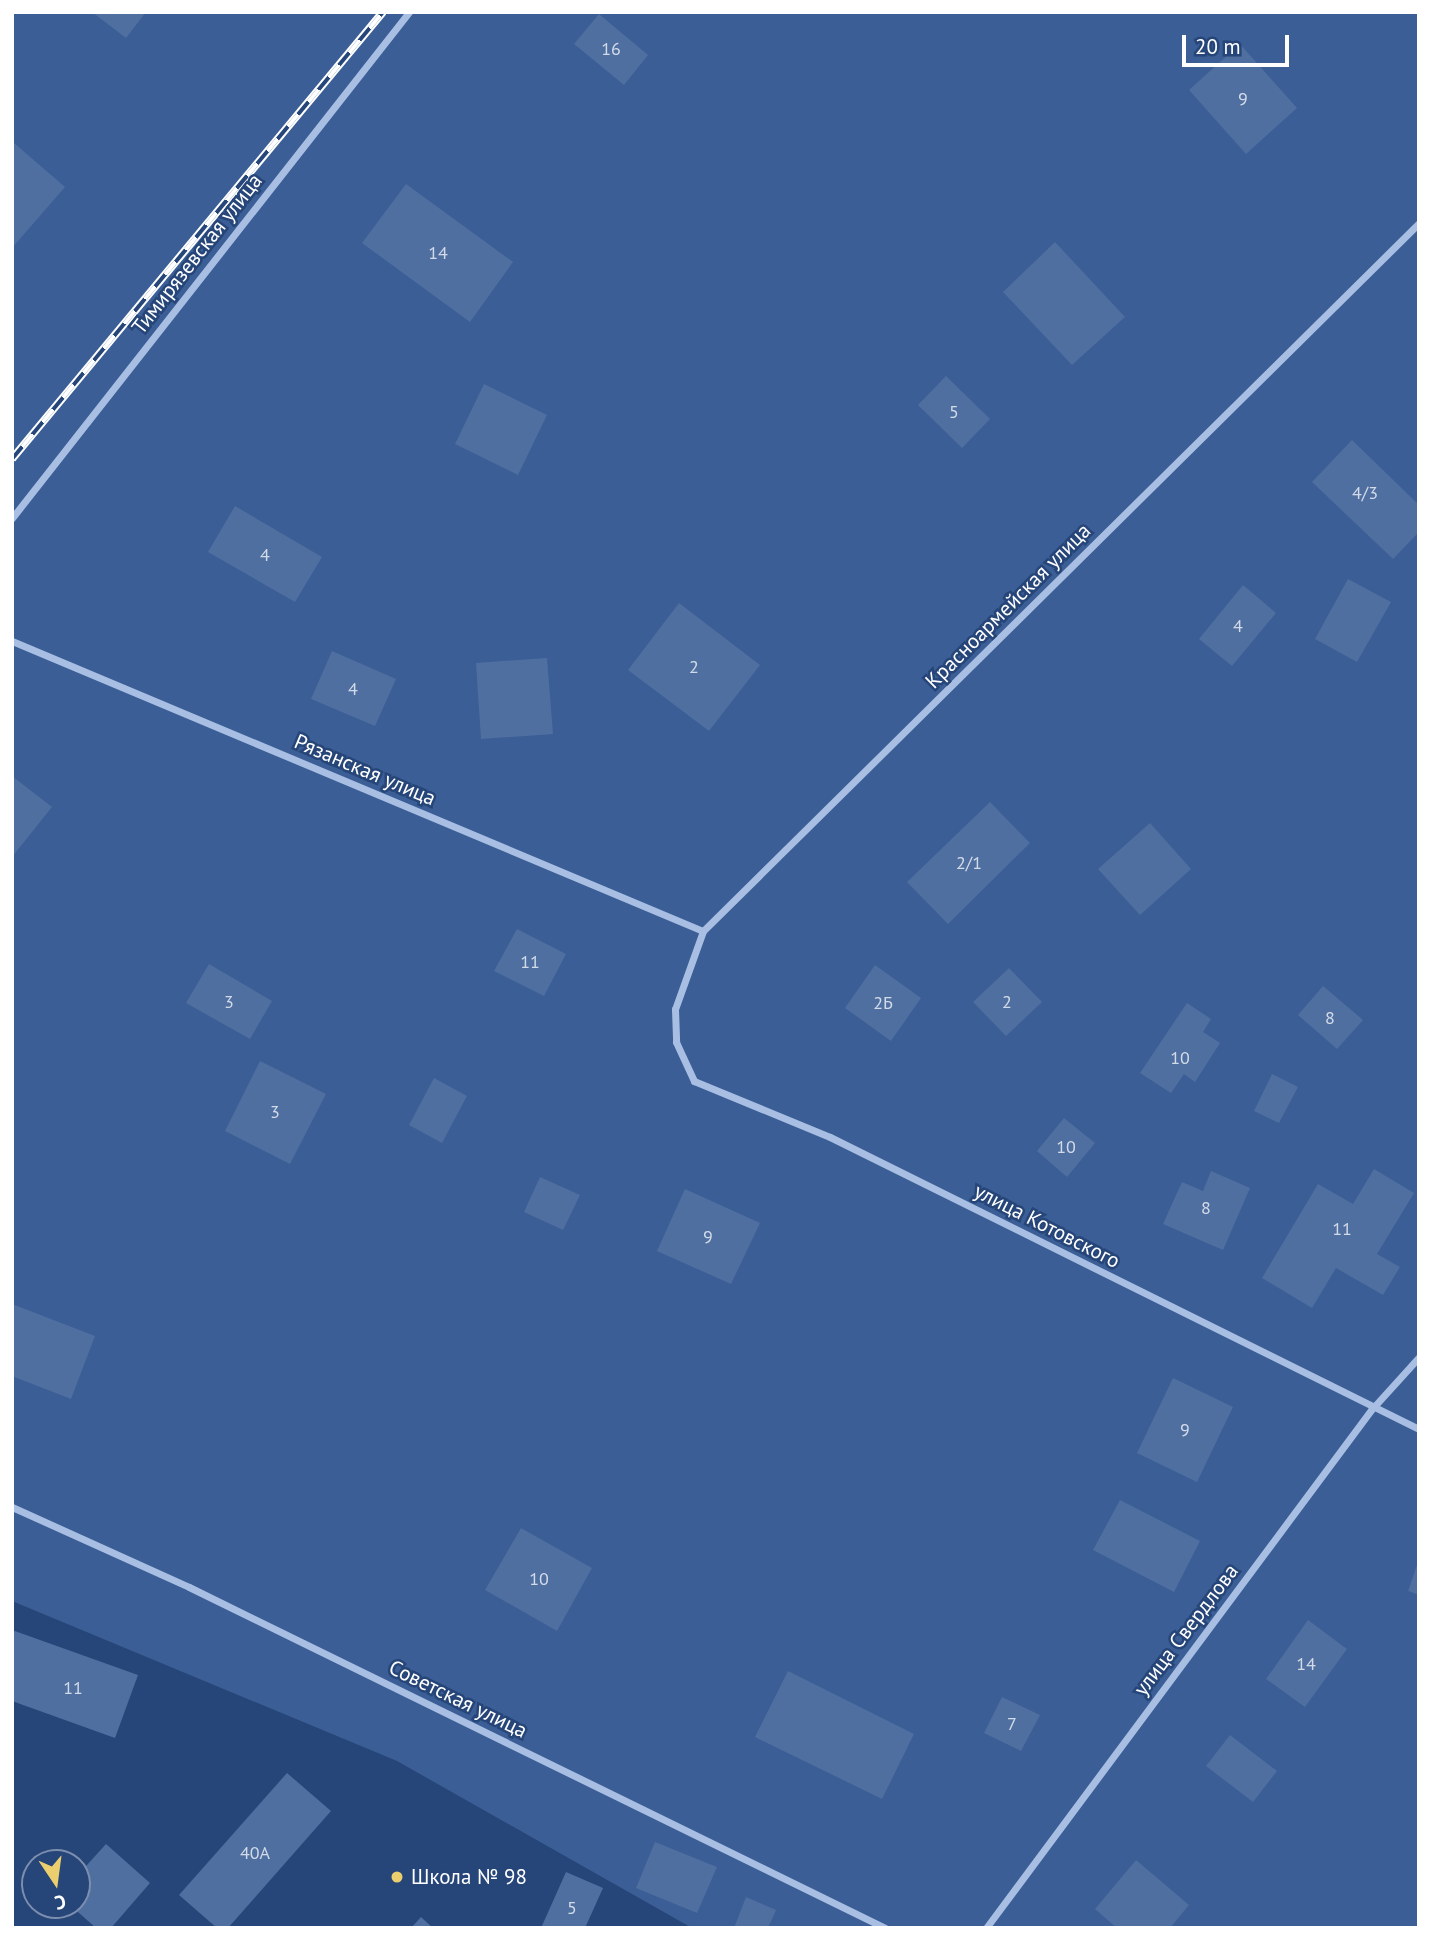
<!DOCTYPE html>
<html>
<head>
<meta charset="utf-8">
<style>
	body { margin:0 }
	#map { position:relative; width:1431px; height:1940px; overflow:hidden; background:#264578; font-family:"PT Sans",sans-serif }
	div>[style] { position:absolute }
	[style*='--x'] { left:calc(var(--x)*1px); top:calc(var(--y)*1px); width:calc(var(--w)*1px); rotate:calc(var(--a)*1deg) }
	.green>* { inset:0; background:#3a5e95 }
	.building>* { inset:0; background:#4f6fa1 }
	.minor>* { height:7px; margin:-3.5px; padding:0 3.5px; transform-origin:3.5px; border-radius:3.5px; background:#a8bfe3 }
	.rail>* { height:8px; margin-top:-4px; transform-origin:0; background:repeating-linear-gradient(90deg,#264578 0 16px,#fff 0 32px); box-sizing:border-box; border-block:2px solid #fff }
	.dots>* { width:19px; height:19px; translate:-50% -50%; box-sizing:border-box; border:4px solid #264578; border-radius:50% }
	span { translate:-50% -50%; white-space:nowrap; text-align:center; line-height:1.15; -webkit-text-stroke:5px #264578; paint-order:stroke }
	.number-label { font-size:18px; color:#d3dbe8 }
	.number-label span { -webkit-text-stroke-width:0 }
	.street-label { font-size:21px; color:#fff }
	.poi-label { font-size:21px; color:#fff }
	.left { translate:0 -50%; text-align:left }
	.frame { position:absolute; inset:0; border:14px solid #fff; pointer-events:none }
	.north { position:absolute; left:21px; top:1849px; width:70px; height:70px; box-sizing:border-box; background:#264578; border:2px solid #7d8fae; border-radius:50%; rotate:167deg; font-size:19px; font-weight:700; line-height:28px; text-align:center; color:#fff }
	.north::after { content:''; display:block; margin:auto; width:24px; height:32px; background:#ebce6e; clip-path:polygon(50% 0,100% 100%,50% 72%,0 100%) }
	.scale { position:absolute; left:1182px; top:35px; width:107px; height:32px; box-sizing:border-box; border:4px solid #fff; border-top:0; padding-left:9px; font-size:21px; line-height:24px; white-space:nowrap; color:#fff; -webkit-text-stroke:5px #264578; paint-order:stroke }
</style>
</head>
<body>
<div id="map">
	<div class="green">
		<div style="clip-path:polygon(12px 12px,1419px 12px,1419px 1928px,692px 1928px,397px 1761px,12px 1601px)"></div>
	</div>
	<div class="building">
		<div style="clip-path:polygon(92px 12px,146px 12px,126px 38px)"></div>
		<div style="clip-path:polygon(599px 14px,648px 55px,624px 85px,574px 44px)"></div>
		<div style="clip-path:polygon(1240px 44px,1297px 108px,1246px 154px,1189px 90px)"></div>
		<div style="clip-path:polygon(14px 143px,65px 187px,12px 248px,12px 146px)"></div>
		<div style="clip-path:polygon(406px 184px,513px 262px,470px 322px,362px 243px)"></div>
		<div style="clip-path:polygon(1055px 242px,1125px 317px,1072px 365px,1003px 292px)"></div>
		<div style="clip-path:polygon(946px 376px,990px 419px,962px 448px,918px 405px)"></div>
		<div style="clip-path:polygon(484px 384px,547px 415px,518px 475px,455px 444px)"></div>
		<div style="clip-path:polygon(1352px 440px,1419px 505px,1419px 532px,1393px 559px,1312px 482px)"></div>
		<div style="clip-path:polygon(235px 506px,322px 557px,295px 602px,208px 552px)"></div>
		<div style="clip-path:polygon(1348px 579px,1391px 602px,1357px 662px,1315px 639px)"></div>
		<div style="clip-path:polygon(1243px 585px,1276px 613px,1232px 666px,1199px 639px)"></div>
		<div style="clip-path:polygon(679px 603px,760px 665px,709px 731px,628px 670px)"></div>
		<div style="clip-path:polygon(332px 651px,396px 679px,375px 726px,311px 699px)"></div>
		<div style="clip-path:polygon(547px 658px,553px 734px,481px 739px,476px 663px)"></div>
		<div style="clip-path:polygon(12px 776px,52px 807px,12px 857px)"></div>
		<div style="clip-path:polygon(990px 802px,1030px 843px,948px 924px,907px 882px)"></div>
		<div style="clip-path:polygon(1150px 823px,1191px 869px,1140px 915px,1098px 869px)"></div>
		<div style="clip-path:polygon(517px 929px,566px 954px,544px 996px,494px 971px)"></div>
		<div style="clip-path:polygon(209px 964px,272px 1001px,250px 1039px,186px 1003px)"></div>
		<div style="clip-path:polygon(875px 965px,921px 998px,891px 1041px,845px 1008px)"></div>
		<div style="clip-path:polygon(1009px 968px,1042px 1002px,1006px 1036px,973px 1002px)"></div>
		<div style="clip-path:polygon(1323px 986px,1363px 1020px,1337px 1049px,1298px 1015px)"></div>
		<div style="clip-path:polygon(1187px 1003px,1211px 1019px,1203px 1032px,1220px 1043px,1195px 1082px,1184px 1074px,1171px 1093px,1140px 1073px)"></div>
		<div style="clip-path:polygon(260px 1061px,326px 1094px,290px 1164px,225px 1131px)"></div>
		<div style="clip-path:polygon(1272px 1074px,1298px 1087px,1279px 1123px,1254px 1111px)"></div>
		<div style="clip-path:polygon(434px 1078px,467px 1096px,442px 1143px,409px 1125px)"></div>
		<div style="clip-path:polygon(1064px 1118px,1095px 1143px,1067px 1177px,1037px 1151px)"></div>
		<div style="clip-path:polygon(1374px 1169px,1414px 1193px,1377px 1254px,1400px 1267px,1383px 1295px,1336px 1268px,1312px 1308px,1262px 1278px,1318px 1184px,1353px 1204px)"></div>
		<div style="clip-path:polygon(1211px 1171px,1250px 1188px,1223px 1250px,1163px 1224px,1182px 1182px,1203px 1191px)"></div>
		<div style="clip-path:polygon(540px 1177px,580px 1195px,563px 1230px,524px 1212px)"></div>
		<div style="clip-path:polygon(685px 1189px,760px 1223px,731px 1284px,657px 1251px)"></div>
		<div style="clip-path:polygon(12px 1304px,95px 1336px,71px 1399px,12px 1376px)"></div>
		<div style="clip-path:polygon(1173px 1378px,1233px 1407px,1197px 1482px,1137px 1453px)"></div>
		<div style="clip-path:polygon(1120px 1500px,1200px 1541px,1174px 1592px,1093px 1550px)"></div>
		<div style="clip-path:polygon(521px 1528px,592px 1568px,557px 1631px,485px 1590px)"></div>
		<div style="clip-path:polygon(1418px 1562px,1419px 1562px,1419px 1595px,1408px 1591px)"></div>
		<div style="clip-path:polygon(1308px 1620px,1347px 1649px,1305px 1707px,1266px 1679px)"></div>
		<div style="clip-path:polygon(12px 1630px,138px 1675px,115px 1738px,12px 1701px)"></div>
		<div style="clip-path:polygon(788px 1671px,914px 1734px,882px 1799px,755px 1737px)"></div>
		<div style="clip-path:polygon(1002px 1697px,1040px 1715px,1021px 1751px,984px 1733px)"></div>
		<div style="clip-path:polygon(1230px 1735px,1277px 1771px,1253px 1802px,1206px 1766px)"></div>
		<div style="clip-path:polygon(287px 1773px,331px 1811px,228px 1928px,217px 1928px,179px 1895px)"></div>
		<div style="clip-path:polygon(655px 1842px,717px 1867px,697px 1913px,636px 1888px)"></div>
		<div style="clip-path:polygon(106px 1844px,150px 1883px,111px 1928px,96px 1928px,70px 1905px,77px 1905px,77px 1876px)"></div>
		<div style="clip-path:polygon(1136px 1860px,1189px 1905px,1170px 1928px,1117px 1928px,1095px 1909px)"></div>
		<div style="clip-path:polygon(566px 1872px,603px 1888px,585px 1928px,541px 1928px)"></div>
		<div style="clip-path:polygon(746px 1897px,776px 1910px,768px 1928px,734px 1928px)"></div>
		<div style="clip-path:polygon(421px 1917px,433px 1928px,411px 1928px)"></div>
	</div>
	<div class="minor">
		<div style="--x:1419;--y:223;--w:1007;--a:135.32"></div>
		<div style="--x:703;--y:931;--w:83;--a:109.7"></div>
		<div style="--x:675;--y:1009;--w:33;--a:88"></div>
		<div style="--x:676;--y:1042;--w:43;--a:65.2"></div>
		<div style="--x:694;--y:1081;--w:147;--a:22.4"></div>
		<div style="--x:830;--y:1137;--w:657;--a:26.37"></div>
		<div style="--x:12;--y:518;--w:643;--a:-51.88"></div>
		<div style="--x:12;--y:641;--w:749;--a:22.77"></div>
		<div style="--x:12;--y:1507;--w:194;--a:24.3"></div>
		<div style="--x:189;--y:1587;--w:775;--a:26.1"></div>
		<div style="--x:986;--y:1928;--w:645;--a:-53.38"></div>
		<div style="--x:1371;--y:1410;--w:72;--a:-47.8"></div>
	</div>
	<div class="rail">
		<div style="--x:12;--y:459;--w:581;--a:-50.31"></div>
	</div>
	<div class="dots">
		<div style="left:397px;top:1877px;background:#ebce6e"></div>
	</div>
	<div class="number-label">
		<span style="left:611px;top:49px">16</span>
		<span style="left:1243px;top:99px">9</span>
		<span style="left:438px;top:253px">14</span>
		<span style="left:954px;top:412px">5</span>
		<span style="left:1365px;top:493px">4/3</span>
		<span style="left:265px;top:555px">4</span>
		<span style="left:1238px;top:626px">4</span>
		<span style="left:694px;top:667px">2</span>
		<span style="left:353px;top:689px">4</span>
		<span style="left:969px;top:863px">2/1</span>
		<span style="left:530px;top:962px">11</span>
		<span style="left:229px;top:1002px">3</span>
		<span style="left:1007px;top:1002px">2</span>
		<span style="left:883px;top:1003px">2Б</span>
		<span style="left:1330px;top:1018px">8</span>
		<span style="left:1180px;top:1058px">10</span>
		<span style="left:275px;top:1112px">3</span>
		<span style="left:1066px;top:1147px">10</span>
		<span style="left:1206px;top:1208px">8</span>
		<span style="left:1342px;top:1229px">11</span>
		<span style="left:708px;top:1237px">9</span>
		<span style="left:1185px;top:1430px">9</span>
		<span style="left:539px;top:1579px">10</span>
		<span style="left:1306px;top:1664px">14</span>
		<span style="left:73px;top:1688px">11</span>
		<span style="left:1012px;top:1724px">7</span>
		<span style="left:255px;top:1853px">40А</span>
		<span style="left:572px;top:1908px">5</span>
	</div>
	<div class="street-label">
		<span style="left:197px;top:254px;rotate:-52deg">Тимирязевская улица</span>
		<span style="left:1008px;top:606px;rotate:-45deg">Красноармейская улица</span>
		<span style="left:365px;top:770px;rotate:23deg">Рязанская улица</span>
		<span style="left:1047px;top:1226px;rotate:27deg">улица Котовского</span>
		<span style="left:1186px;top:1630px;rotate:-53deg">улица Свердлова</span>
		<span style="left:458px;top:1699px;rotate:26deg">Советская улица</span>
	</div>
	<div class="poi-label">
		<span class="left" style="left:411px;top:1877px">Школа № 98</span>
	</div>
	<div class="frame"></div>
	<div class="north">С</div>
	<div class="scale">20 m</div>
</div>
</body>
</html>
